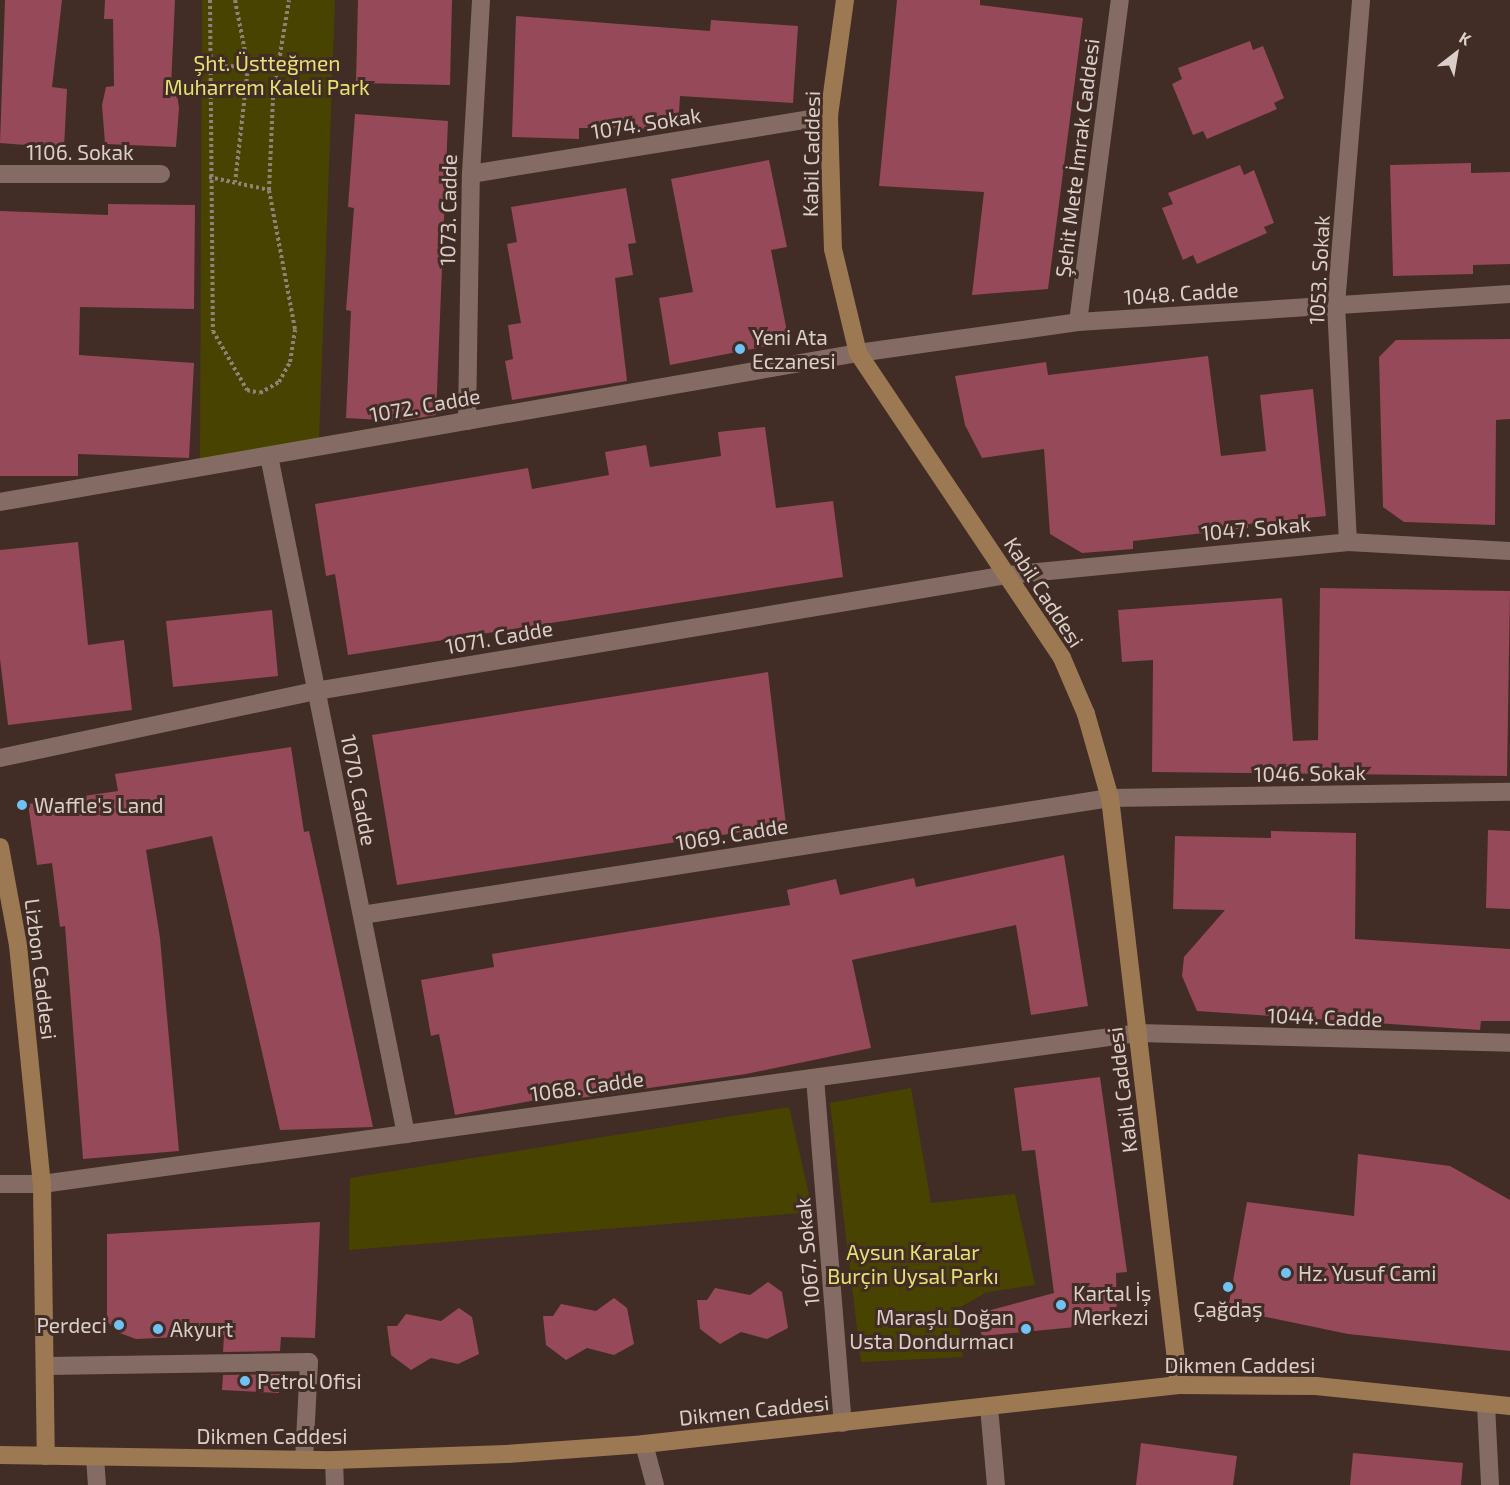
<!DOCTYPE html>
<html>
<head>
<meta charset="utf-8">
<style>
	body { margin:0 }
	#map { position:relative; width:1510px; height:1485px; overflow:hidden; background:#412d26; font-family:"Exo 2",sans-serif }
	div>[style] { position:absolute }
	[style*='--x'] { left:calc(var(--x)*1px); top:calc(var(--y)*1px); width:calc(var(--w)*1px); rotate:calc(var(--a)*1deg) }
	.green>* { inset:0; background:#484400 }
	.building>* { inset:0; background:#964959 }
	.path>* { height:4px; margin-top:-2px; transform-origin:0; background:repeating-linear-gradient(90deg,#92817b 0 3px,transparent 0 6px) }
	.minor>* { height:18px; margin:-9px; padding:0 9px; transform-origin:9px; border-radius:9px; background:#846c64 }
	.major>* { height:18px; margin:-9px; padding:0 9px; transform-origin:9px; border-radius:9px; background:#9c7952 }
	.dots>* { width:16px; height:16px; translate:-50% -50%; box-sizing:border-box; border:3px solid #412d26; border-radius:50% }
	span { translate:-50% -50%; white-space:nowrap; text-align:center; line-height:1.15; -webkit-text-stroke:6px #412d26; paint-order:stroke }
	.park-label { font-size:21px; color:#e7e172 }
	.street-label { font-size:21px; color:#dbcec9 }
	.poi-label { font-size:21px; color:#dbcec9 }
	.left { translate:0 -50%; text-align:left }
	.right { translate:-100% -50%; text-align:right }
	.north { position:absolute; left:1426px; top:24px; width:60px; height:60px; -webkit-text-stroke:4px #412d26; paint-order:stroke; rotate:31deg; font-size:16px; font-weight:700; line-height:24px; text-align:center; color:#dbcec9 }
	.north::after { content:''; display:block; margin:auto; width:21px; height:27px; background:#dbcec9; clip-path:polygon(50% 0,100% 100%,50% 72%,0 100%) }
</style>
</head>
<body>
<div id="map">
	<div class="green">
		<div style="clip-path:polygon(202px 0,335px 0,319px 439px,235px 465px,200px 458px)"></div>
		<div style="clip-path:polygon(911px 1088px,931px 1203px,1015px 1194px,1035px 1285px,987px 1292px,957px 1309px,963px 1357px,861px 1362px,830px 1103px)"></div>
		<div style="clip-path:polygon(789px 1107px,813px 1212px,349px 1250px,350px 1178px)"></div>
	</div>
	<div class="building">
		<div style="clip-path:polygon(5px 0,62px 0,52px 87px,67px 89px,64px 148px,0 143px)"></div>
		<div style="clip-path:polygon(105px 0,175px 0,171px 86px,176px 87px,179px 108px,176px 147px,105px 144px,102px 105px,106px 87px,114px 86px,113px 19px,104px 19px)"></div>
		<div style="clip-path:polygon(358px 0,452px 0,450px 85px,356px 83px)"></div>
		<div style="clip-path:polygon(897px 0,980px 0,980px 5px,1083px 18px,1048px 289px,972px 295px,984px 192px,879px 186px)"></div>
		<div style="clip-path:polygon(516px 16px,710px 31px,711px 20px,798px 26px,793px 103px,680px 96px,678px 129px,579px 128px,579px 139px,512px 137px)"></div>
		<div style="clip-path:polygon(1250px 41px,1253px 50px,1263px 46px,1284px 98px,1274px 103px,1277px 109px,1207px 139px,1203px 131px,1193px 135px,1172px 84px,1182px 79px,1178px 68px)"></div>
		<div style="clip-path:polygon(355px 114px,448px 121px,436px 415px,400px 421px,346px 418px,351px 311px,346px 310px,354px 208px,348px 207px)"></div>
		<div style="clip-path:polygon(769px 160px,787px 247px,771px 250px,789px 342px,670px 365px,659px 298px,693px 292px,671px 179px)"></div>
		<div style="clip-path:polygon(1471px 163px,1471px 173px,1510px 172px,1510px 264px,1473px 265px,1473px 274px,1393px 276px,1390px 165px)"></div>
		<div style="clip-path:polygon(1240px 165px,1244px 175px,1254px 170px,1274px 223px,1264px 227px,1267px 233px,1197px 264px,1193px 255px,1183px 260px,1162px 208px,1173px 204px,1168px 193px)"></div>
		<div style="clip-path:polygon(626px 188px,636px 243px,628px 244px,633px 275px,615px 278px,627px 381px,512px 400px,505px 361px,513px 359px,508px 325px,521px 323px,507px 244px,517px 242px,511px 207px)"></div>
		<div style="clip-path:polygon(108px 204px,195px 205px,194px 309px,80px 307px,79px 355px,194px 363px,189px 458px,78px 454px,78px 476px,0 476px,0 211px,108px 215px)"></div>
		<div style="clip-path:polygon(1510px 339px,1510px 419px,1496px 420px,1495px 525px,1404px 522px,1383px 507px,1379px 357px,1396px 340px)"></div>
		<div style="clip-path:polygon(1208px 356px,1221px 456px,1266px 451px,1260px 395px,1313px 389px,1326px 516px,1248px 524px,1248px 528px,1133px 541px,1133px 549px,1082px 553px,1050px 534px,1044px 449px,982px 458px,965px 425px,955px 376px,1046px 362px,1048px 375px)"></div>
		<div style="clip-path:polygon(765px 427px,776px 508px,833px 501px,843px 577px,348px 655px,335px 574px,326px 576px,315px 504px,528px 468px,532px 489px,609px 475px,605px 452px,646px 445px,650px 467px,721px 456px,718px 432px)"></div>
		<div style="clip-path:polygon(78px 542px,88px 645px,124px 640px,132px 710px,8px 725px,0 659px,0 550px)"></div>
		<div style="clip-path:polygon(1320px 588px,1510px 591px,1507px 776px,1152px 772px,1153px 660px,1122px 662px,1118px 610px,1282px 598px,1293px 741px,1318px 740px)"></div>
		<div style="clip-path:polygon(272px 610px,278px 676px,173px 687px,166px 621px)"></div>
		<div style="clip-path:polygon(768px 672px,786px 825px,397px 885px,372px 735px)"></div>
		<div style="clip-path:polygon(291px 747px,304px 832px,309px 831px,373px 1127px,280px 1130px,212px 836px,146px 850px,160px 938px,179px 1151px,83px 1159px,65px 926px,60px 927px,52px 863px,37px 865px,28px 804px,118px 791px,115px 774px)"></div>
		<div style="clip-path:polygon(1488px 830px,1510px 831px,1510px 909px,1486px 908px)"></div>
		<div style="clip-path:polygon(1271px 831px,1356px 833px,1355px 939px,1510px 949px,1510px 1021px,1481px 1021px,1480px 1030px,1197px 1011px,1182px 976px,1184px 957px,1225px 910px,1173px 909px,1175px 836px,1271px 838px)"></div>
		<div style="clip-path:polygon(1064px 855px,1088px 1006px,1031px 1015px,1016px 925px,852px 960px,871px 1048px,746px 1074px,580px 1098px,579px 1092px,455px 1115px,439px 1034px,431px 1036px,421px 980px,494px 967px,492px 954px,790px 905px,787px 890px,836px 879px,840px 895px,914px 878px,916px 887px)"></div>
		<div style="clip-path:polygon(1100px 1077px,1127px 1272px,1116px 1273px,1117px 1323px,982px 1336px,976px 1314px,1054px 1293px,1035px 1150px,1022px 1151px,1014px 1088px)"></div>
		<div style="clip-path:polygon(1358px 1154px,1450px 1166px,1510px 1200px,1510px 1351px,1348px 1334px,1228px 1309px,1247px 1202px,1354px 1216px)"></div>
		<div style="clip-path:polygon(320px 1222px,315px 1338px,281px 1337px,280px 1351px,223px 1352px,224px 1335px,136px 1339px,117px 1332px,107px 1321px,107px 1234px)"></div>
		<div style="clip-path:polygon(768px 1282px,782px 1292px,788px 1328px,767px 1339px,741px 1332px,720px 1344px,700px 1329px,697px 1300px,707px 1300px,715px 1288px,750px 1295px)"></div>
		<div style="clip-path:polygon(614px 1298px,627px 1308px,634px 1344px,614px 1355px,587px 1348px,566px 1360px,546px 1345px,543px 1316px,553px 1316px,561px 1304px,596px 1311px)"></div>
		<div style="clip-path:polygon(459px 1308px,472px 1317px,479px 1354px,458px 1364px,431px 1358px,411px 1370px,391px 1355px,387px 1326px,397px 1326px,406px 1314px,441px 1321px)"></div>
		<div style="clip-path:polygon(280px 1374px,279px 1393px,222px 1390px,223px 1375px)"></div>
		<div style="clip-path:polygon(1141px 1443px,1237px 1456px,1233px 1485px,1136px 1485px)"></div>
		<div style="clip-path:polygon(1353px 1453px,1463px 1463px,1461px 1485px,1350px 1485px)"></div>
	</div>
	<div class="path">
		<div style="--x:210;--y:0;--w:331;--a:89.5"></div>
		<div style="--x:213;--y:331;--w:68;--a:60"></div>
		<div style="--x:247;--y:390;--w:13;--a:13"></div>
		<div style="--x:260;--y:393;--w:22;--a:-30"></div>
		<div style="--x:279;--y:382;--w:23;--a:-61"></div>
		<div style="--x:290;--y:362;--w:33;--a:-81"></div>
		<div style="--x:295;--y:329;--w:141;--a:-100.6"></div>
		<div style="--x:269;--y:190;--w:93;--a:-87.5"></div>
		<div style="--x:273;--y:97;--w:98;--a:-80.6"></div>
		<div style="--x:235;--y:0;--w:68;--a:79"></div>
		<div style="--x:248;--y:67;--w:116;--a:96.4"></div>
		<div style="--x:213;--y:65;--w:64;--a:3.6"></div>
		<div style="--x:209;--y:177;--w:61;--a:12.2"></div>
	</div>
	<div class="minor">
		<div style="--x:0;--y:174;--w:161;--a:0"></div>
		<div style="--x:471;--y:174;--w:363;--a:-9.2"></div>
		<div style="--x:1078;--y:322;--w:325;--a:-82.6"></div>
		<div style="--x:467;--y:421;--w:247;--a:-89.1"></div>
		<div style="--x:471;--y:174;--w:174;--a:-86.7"></div>
		<div style="--x:269;--y:456;--w:692;--a:78.58"></div>
		<div style="--x:0;--y:502;--w:871;--a:-9.85"></div>
		<div style="--x:858;--y:353;--w:222;--a:-8"></div>
		<div style="--x:1078;--y:322;--w:433;--a:-3.7"></div>
		<div style="--x:1348;--y:542;--w:237;--a:-92.9"></div>
		<div style="--x:1336;--y:305;--w:306;--a:-85.3"></div>
		<div style="--x:0;--y:758;--w:323;--a:-12"></div>
		<div style="--x:316;--y:691;--w:701;--a:-9.53"></div>
		<div style="--x:1007;--y:575;--w:343;--a:-5.5"></div>
		<div style="--x:1348;--y:542;--w:162;--a:3.2"></div>
		<div style="--x:362;--y:915;--w:757;--a:-8.89"></div>
		<div style="--x:1110;--y:798;--w:400;--a:-0.9"></div>
		<div style="--x:815;--y:1078;--w:346;--a:85.4"></div>
		<div style="--x:0;--y:1184;--w:42;--a:0"></div>
		<div style="--x:42;--y:1184;--w:1106;--a:-7.84"></div>
		<div style="--x:1138;--y:1033;--w:372;--a:1.5"></div>
		<div style="--x:47;--y:1366;--w:262;--a:-0.9"></div>
		<div style="--x:309;--y:1362;--w:98;--a:92.9"></div>
		<div style="--x:1486;--y:1405;--w:80;--a:87.1"></div>
		<div style="--x:989;--y:1407;--w:78;--a:84.9"></div>
		<div style="--x:644;--y:1444;--w:42;--a:75"></div>
		<div style="--x:95;--y:1457;--w:28;--a:86"></div>
		<div style="--x:334;--y:1460;--w:25;--a:88"></div>
	</div>
	<div class="major">
		<div style="--x:845;--y:0;--w:117;--a:97.9"></div>
		<div style="--x:829;--y:116;--w:133;--a:88.3"></div>
		<div style="--x:833;--y:249;--w:107;--a:76.5"></div>
		<div style="--x:858;--y:353;--w:367;--a:56.2"></div>
		<div style="--x:1062;--y:658;--w:61;--a:66.8"></div>
		<div style="--x:1086;--y:714;--w:87;--a:74.1"></div>
		<div style="--x:1110;--y:798;--w:591;--a:83.3"></div>
		<div style="--x:0;--y:847;--w:100;--a:79.6"></div>
		<div style="--x:18;--y:945;--w:240;--a:84.3"></div>
		<div style="--x:42;--y:1184;--w:272;--a:89.2"></div>
		<div style="--x:0;--y:1455;--w:334;--a:0.9"></div>
		<div style="--x:334;--y:1460;--w:172;--a:-2"></div>
		<div style="--x:506;--y:1454;--w:138;--a:-4.1"></div>
		<div style="--x:644;--y:1444;--w:538;--a:-6.29"></div>
		<div style="--x:1179;--y:1385;--w:137;--a:0.4"></div>
		<div style="--x:1316;--y:1386;--w:195;--a:5.9"></div>
	</div>
	<div class="dots">
		<div style="left:740px;top:349px;background:#70c1f4"></div>
		<div style="left:22px;top:805px;background:#70c1f4"></div>
		<div style="left:1286px;top:1273px;background:#70c1f4"></div>
		<div style="left:1228px;top:1287px;background:#70c1f4"></div>
		<div style="left:1061px;top:1305px;background:#70c1f4"></div>
		<div style="left:119px;top:1325px;background:#70c1f4"></div>
		<div style="left:158px;top:1329px;background:#70c1f4"></div>
		<div style="left:1026px;top:1329px;background:#70c1f4"></div>
		<div style="left:245px;top:1381px;background:#70c1f4"></div>
	</div>
	<div class="park-label">
		<span style="left:267px;top:75px">Şht. Üstteğmen<br>Muharrem Kaleli Park</span>
		<span style="left:913px;top:1264px">Aysun Karalar<br>Burçin Uysal Parkı</span>
	</div>
	<div class="street-label">
		<span style="left:646px;top:123px;rotate:-9deg">1074. Sokak</span>
		<span style="left:80px;top:152px">1106. Sokak</span>
		<span style="left:811px;top:154px;rotate:-89deg">Kabil Caddesi</span>
		<span style="left:1077px;top:158px;rotate:-83deg">Şehit Mete İmrak Caddesi</span>
		<span style="left:448px;top:210px;rotate:-89deg">1073. Cadde</span>
		<span style="left:1319px;top:270px;rotate:-87deg">1053. Sokak</span>
		<span style="left:1181px;top:293px;rotate:-4deg">1048. Cadde</span>
		<span style="left:425px;top:405px;rotate:-10deg">1072. Cadde</span>
		<span style="left:1256px;top:528px;rotate:-5deg">1047. Sokak</span>
		<span style="left:1044px;top:592px;rotate:57deg">Kabil Caddesi</span>
		<span style="left:499px;top:637px;rotate:-10deg">1071. Cadde</span>
		<span style="left:1310px;top:773px;rotate:-1deg">1046. Sokak</span>
		<span style="left:359px;top:790px;rotate:79deg">1070. Cadde</span>
		<span style="left:732px;top:834px;rotate:-9deg">1069. Cadde</span>
		<span style="left:41px;top:969px;rotate:83deg">Lizbon Caddesi</span>
		<span style="left:1325px;top:1017px;rotate:2deg">1044. Cadde</span>
		<span style="left:587px;top:1086px;rotate:-8deg">1068. Cadde</span>
		<span style="left:1122px;top:1090px;rotate:-97deg">Kabil Caddesi</span>
		<span style="left:807px;top:1252px;rotate:-95deg">1067. Sokak</span>
		<span style="left:1240px;top:1365px">Dikmen Caddesi</span>
		<span style="left:754px;top:1410px;rotate:-6deg">Dikmen Caddesi</span>
		<span style="left:272px;top:1436px">Dikmen Caddesi</span>
	</div>
	<div class="poi-label">
		<span class="left" style="left:752px;top:349px">Yeni Ata<br>Eczanesi</span>
		<span class="left" style="left:34px;top:805px">Waffle's Land</span>
		<span class="left" style="left:1298px;top:1273px">Hz. Yusuf Cami</span>
		<span class="left" style="left:1073px;top:1305px">Kartal İş<br>Merkezi</span>
		<span style="left:1228px;top:1309px">Çağdaş</span>
		<span class="right" style="left:1014px;top:1329px">Maraşlı Doğan<br>Usta Dondurmacı</span>
		<span class="right" style="left:107px;top:1325px">Perdeci</span>
		<span class="left" style="left:170px;top:1329px">Akyurt</span>
		<span class="left" style="left:257px;top:1381px">Petrol Ofisi</span>
	</div>
	<div class="north">K</div>
</div>
</body>
</html>
